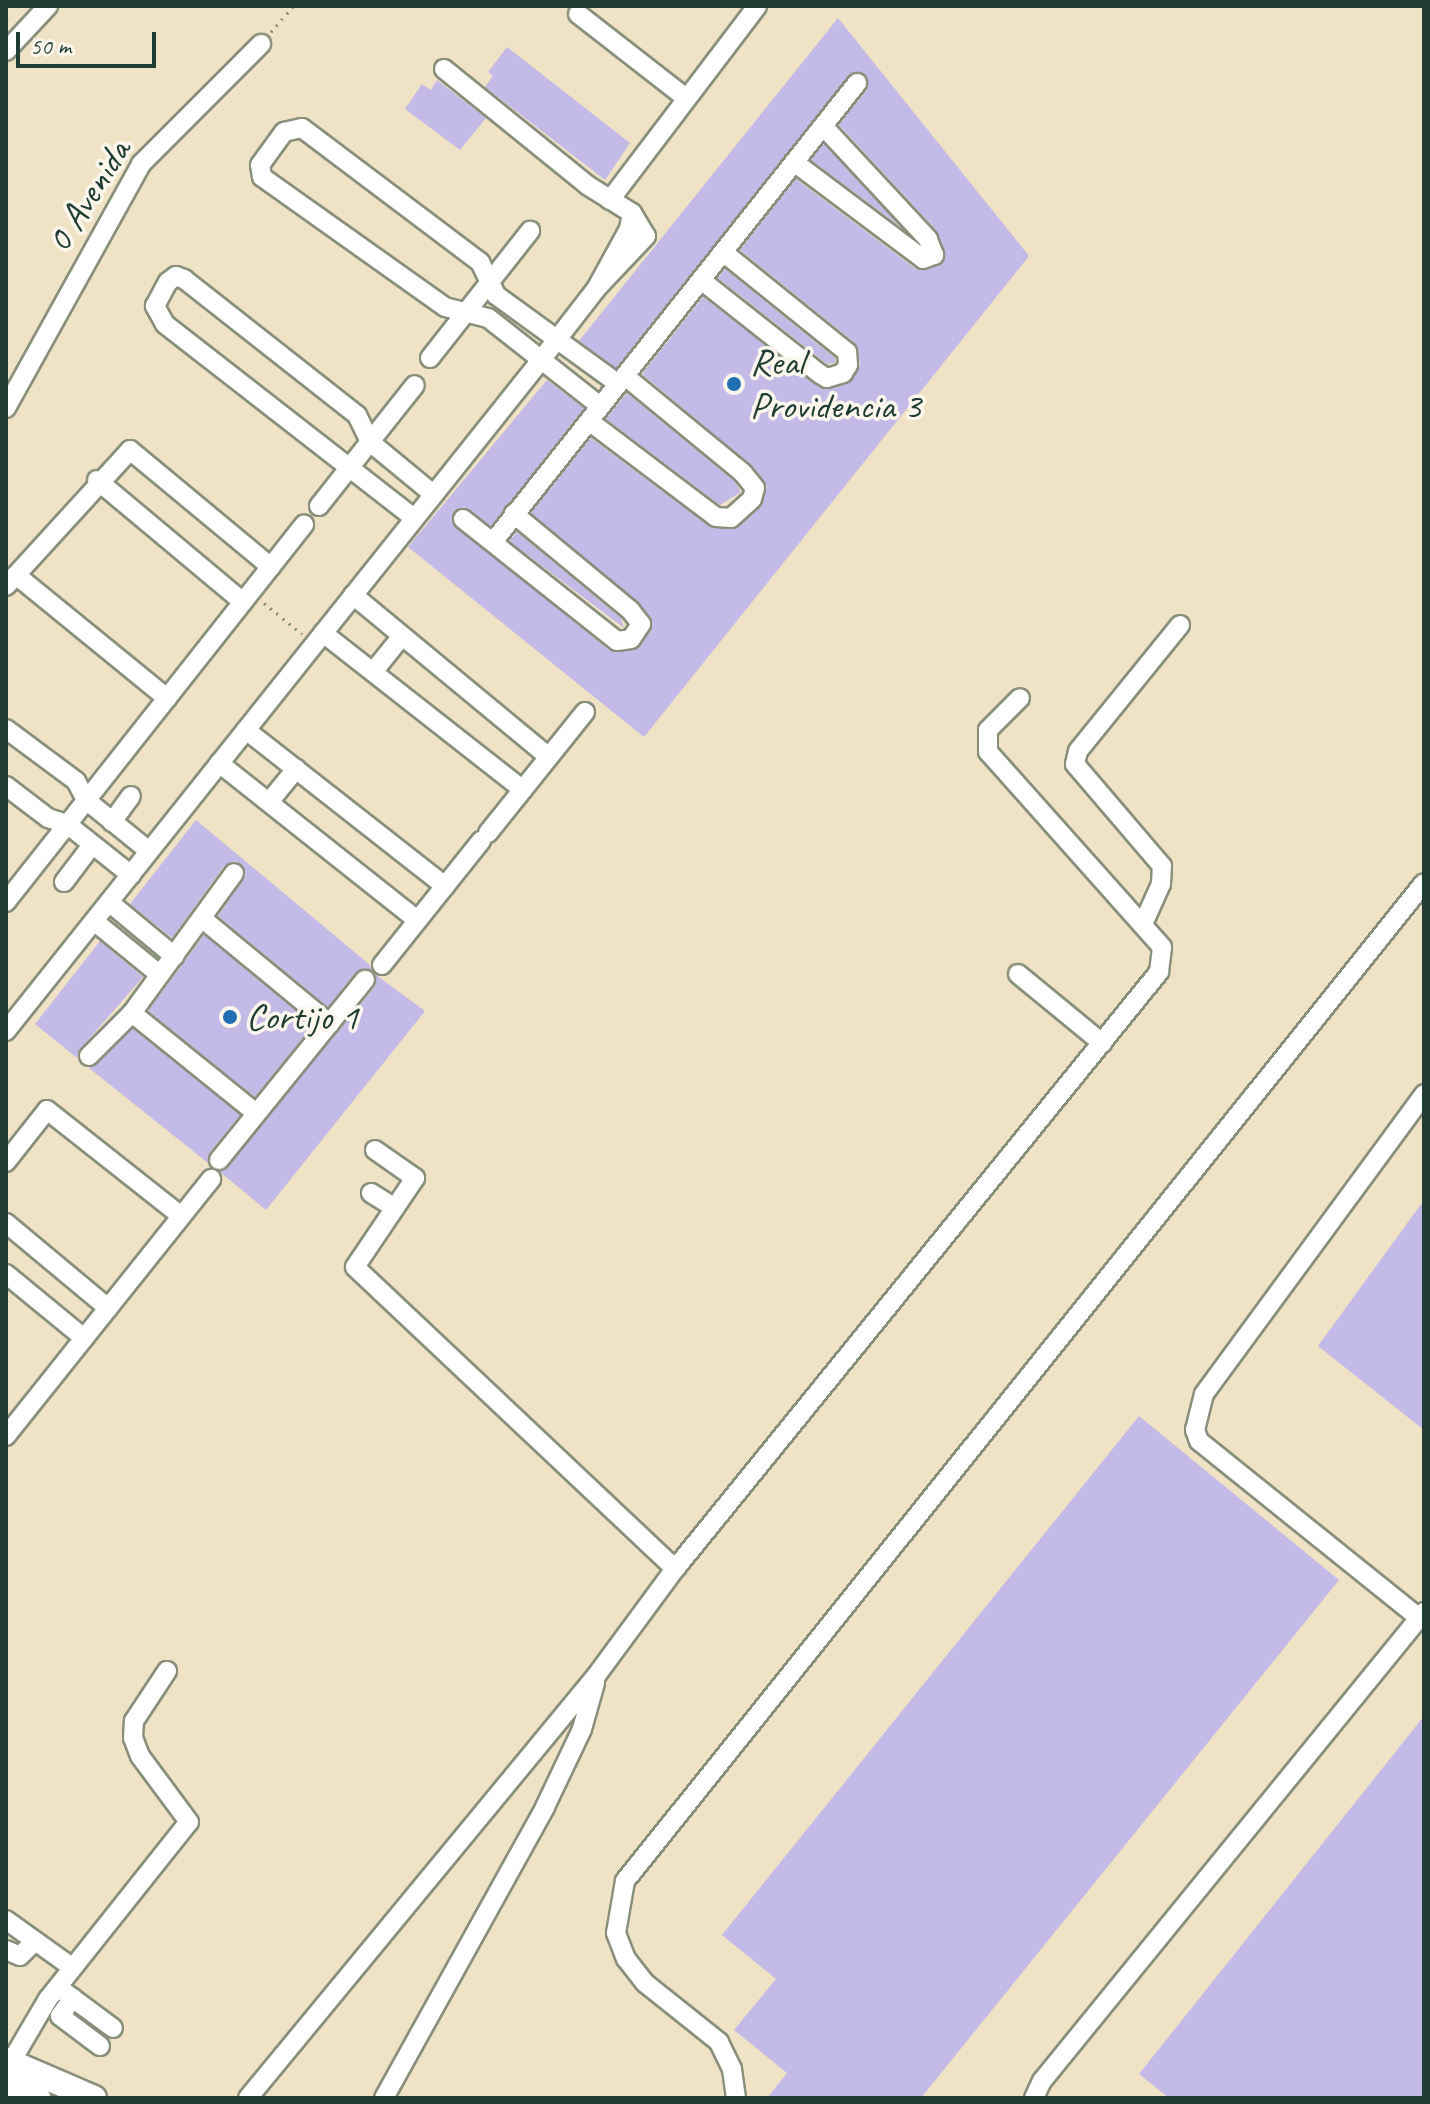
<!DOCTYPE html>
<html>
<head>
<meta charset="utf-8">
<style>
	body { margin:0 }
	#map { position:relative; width:1430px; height:2104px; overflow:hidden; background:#f0e2c4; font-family:Caveat,sans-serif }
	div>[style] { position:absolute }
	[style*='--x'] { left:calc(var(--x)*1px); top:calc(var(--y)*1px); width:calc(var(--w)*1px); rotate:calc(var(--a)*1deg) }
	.building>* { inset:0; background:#c3bae7 }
	.path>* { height:3px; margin-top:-1.5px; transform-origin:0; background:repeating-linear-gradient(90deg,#88907c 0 2px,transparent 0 8px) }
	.roads { filter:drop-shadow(2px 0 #88907c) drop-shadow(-2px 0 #88907c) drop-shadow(0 2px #88907c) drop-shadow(0 -2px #88907c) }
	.minor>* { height:18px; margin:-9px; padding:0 9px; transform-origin:9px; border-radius:9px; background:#fff }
	.major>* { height:24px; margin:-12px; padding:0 12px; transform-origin:12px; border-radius:12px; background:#fff }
	.dots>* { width:22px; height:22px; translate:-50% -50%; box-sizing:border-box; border:4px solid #fbf7ec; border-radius:50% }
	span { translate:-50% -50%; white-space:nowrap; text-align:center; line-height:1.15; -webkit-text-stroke:7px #fbf7ec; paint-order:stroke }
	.street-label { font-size:38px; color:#1f3d34 }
	.poi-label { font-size:38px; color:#1f3d34 }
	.left { translate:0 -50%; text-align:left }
	.frame { position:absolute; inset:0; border:8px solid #1f3d34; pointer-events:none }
	.scale { position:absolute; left:16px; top:32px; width:140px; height:36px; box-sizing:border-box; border:4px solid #1f3d34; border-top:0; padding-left:10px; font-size:24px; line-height:28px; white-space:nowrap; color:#1f3d34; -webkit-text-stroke:6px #fbf7ec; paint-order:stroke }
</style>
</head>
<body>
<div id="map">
	<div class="building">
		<div style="clip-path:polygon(838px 18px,1029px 256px,644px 737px,408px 547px,547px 380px,584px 408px,491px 526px,464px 507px,454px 511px,452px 523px,610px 651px,638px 649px,651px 630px,650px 617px,531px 513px,591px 438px,710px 527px,735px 529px,761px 507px,767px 486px,752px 466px,642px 374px,703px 297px,821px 388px,853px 379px,860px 364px,855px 343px,740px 250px,796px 179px,916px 269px,927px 270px,944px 262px,937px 231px,839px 125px,867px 90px,865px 74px,848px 76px,616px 368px,579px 341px)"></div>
		<div style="clip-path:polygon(507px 47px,630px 143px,605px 180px,485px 87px,493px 76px,488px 72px)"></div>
		<div style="clip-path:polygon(437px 80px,486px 118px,460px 150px,405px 109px,422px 84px,431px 90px)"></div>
		<div style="clip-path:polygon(824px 144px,901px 227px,811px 160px)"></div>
		<div style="clip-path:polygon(725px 269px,835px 358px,835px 363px,827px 364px,718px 278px)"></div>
		<div style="clip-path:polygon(627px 393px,734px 481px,741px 492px,720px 505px,606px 419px)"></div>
		<div style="clip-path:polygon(517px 532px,621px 618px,624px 628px,509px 541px)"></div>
		<div style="clip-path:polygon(196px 820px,370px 965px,371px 970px,356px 972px,328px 1007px,218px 916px,246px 875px,236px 861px,224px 866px,172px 938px,130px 904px)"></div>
		<div style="clip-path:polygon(204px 935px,313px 1025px,255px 1097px,148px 1011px)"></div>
		<div style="clip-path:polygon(100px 941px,143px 977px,81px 1048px,77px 1058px,35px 1024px)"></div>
		<div style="clip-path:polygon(376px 975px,425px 1011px,266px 1210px,220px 1172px,374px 988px)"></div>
		<div style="clip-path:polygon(133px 1029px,240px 1115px,210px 1152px,208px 1163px,89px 1068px)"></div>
		<div style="clip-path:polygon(1424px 1200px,1424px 1430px,1318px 1346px)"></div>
		<div style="clip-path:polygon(1139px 1416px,1339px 1580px,921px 2098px,767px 2098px,787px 2073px,734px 2030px,776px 1979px,722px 1935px)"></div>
		<div style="clip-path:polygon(1424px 1716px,1424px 2098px,1169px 2098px,1139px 2074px)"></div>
	</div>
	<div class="path">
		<div style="--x:271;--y:32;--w:35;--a:-49"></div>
		<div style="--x:264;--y:603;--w:49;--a:39.2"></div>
	</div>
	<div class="roads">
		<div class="minor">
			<div style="--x:578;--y:14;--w:137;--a:37.9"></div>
			<div style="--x:6;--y:51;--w:62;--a:-47"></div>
			<div style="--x:444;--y:69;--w:184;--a:39"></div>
			<div style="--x:587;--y:185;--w:53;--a:31.9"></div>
			<div style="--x:632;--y:213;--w:27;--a:59"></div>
			<div style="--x:646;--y:236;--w:70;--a:133.3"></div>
			<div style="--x:794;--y:162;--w:161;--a:36.9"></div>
			<div style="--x:923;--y:259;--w:12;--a:-20"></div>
			<div style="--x:934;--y:255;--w:17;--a:-111"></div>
			<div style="--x:928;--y:239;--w:154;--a:-132.9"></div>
			<div style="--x:610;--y:200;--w:243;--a:-52.8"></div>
			<div style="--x:701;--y:280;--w:152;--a:38.3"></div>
			<div style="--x:820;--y:374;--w:8;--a:30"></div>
			<div style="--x:827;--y:378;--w:17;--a:-17"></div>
			<div style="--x:843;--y:373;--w:9;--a:-58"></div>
			<div style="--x:848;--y:365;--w:13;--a:-94"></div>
			<div style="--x:847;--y:352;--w:159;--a:-141.1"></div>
			<div style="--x:430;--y:358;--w:162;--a:-51.8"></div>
			<div style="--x:600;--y:406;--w:142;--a:-141.8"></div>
			<div style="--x:488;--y:318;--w:44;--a:-165.7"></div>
			<div style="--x:445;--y:307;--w:224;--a:-144.6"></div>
			<div style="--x:262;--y:177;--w:12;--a:-99"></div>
			<div style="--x:260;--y:165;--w:41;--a:-54"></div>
			<div style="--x:284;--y:132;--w:18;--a:-13"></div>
			<div style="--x:302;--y:128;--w:223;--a:37"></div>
			<div style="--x:480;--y:262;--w:37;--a:64"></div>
			<div style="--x:496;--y:295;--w:150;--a:36"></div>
			<div style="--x:6;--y:408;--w:279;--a:-61"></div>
			<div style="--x:141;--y:164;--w:170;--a:-45"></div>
			<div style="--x:589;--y:421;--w:159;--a:37.1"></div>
			<div style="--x:716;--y:517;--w:15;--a:4"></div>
			<div style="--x:731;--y:518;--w:28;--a:-42"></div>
			<div style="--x:752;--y:499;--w:11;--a:-75"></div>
			<div style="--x:755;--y:488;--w:19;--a:-129"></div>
			<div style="--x:743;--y:473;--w:153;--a:-140.6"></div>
			<div style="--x:97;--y:480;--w:190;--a:39.9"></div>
			<div style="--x:319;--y:506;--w:154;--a:-51.6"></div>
			<div style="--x:414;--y:518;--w:316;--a:-142.1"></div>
			<div style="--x:165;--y:324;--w:21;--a:-119"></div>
			<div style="--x:155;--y:306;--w:27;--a:-62"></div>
			<div style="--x:168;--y:282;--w:10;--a:-37"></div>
			<div style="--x:176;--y:276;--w:9;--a:21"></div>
			<div style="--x:184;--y:279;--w:220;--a:38.2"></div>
			<div style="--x:357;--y:415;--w:30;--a:64"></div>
			<div style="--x:370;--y:442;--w:82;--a:39.5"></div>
			<div style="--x:463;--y:519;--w:196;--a:38.4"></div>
			<div style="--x:617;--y:641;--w:14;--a:-8"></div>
			<div style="--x:631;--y:639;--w:18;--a:-56"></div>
			<div style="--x:641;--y:624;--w:18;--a:-128"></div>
			<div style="--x:630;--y:610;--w:151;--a:-140.4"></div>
			<div style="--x:493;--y:542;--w:586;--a:-51.58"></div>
			<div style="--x:16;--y:575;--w:195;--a:39.2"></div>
			<div style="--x:6;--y:586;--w:184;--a:-47.6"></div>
			<div style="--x:130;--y:450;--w:183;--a:39.7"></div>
			<div style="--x:353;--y:595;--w:254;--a:39.6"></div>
			<div style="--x:323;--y:633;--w:254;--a:38.1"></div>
			<div style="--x:373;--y:672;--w:46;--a:-51.1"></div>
			<div style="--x:6;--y:729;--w:87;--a:36.6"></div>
			<div style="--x:76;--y:781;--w:21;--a:62"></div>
			<div style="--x:86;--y:800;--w:81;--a:39"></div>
			<div style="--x:246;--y:730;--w:253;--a:38.1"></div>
			<div style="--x:219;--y:763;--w:253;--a:38.4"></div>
			<div style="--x:6;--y:786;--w:53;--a:37.3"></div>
			<div style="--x:48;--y:818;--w:20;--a:18"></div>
			<div style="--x:67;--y:824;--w:82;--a:38.6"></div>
			<div style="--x:269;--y:802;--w:43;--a:-50.7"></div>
			<div style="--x:112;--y:822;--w:32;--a:-54"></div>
			<div style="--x:488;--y:833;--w:155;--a:-51.3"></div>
			<div style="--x:64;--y:882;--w:46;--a:-52.9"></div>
			<div style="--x:6;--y:902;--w:481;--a:-51.7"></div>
			<div style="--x:109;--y:902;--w:85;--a:39.7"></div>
			<div style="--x:204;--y:920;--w:163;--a:39.5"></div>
			<div style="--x:94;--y:921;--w:85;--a:39.3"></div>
			<div style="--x:1143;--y:924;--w:44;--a:-65.8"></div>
			<div style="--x:1161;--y:884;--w:18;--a:-87"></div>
			<div style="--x:1162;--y:866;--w:134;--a:-130.5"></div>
			<div style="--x:1075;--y:764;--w:13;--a:-77"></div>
			<div style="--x:1078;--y:751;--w:162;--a:-51"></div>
			<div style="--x:382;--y:965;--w:159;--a:-51.4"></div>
			<div style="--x:1018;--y:974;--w:109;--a:39.4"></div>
			<div style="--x:132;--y:1013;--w:159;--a:38.9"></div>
			<div style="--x:6;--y:1031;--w:858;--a:-51.43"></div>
			<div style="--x:541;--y:360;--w:90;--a:-52.2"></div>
			<div style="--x:596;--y:289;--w:68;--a:-61.2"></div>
			<div style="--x:629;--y:229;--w:16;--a:-79"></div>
			<div style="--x:89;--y:1056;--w:61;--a:-45"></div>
			<div style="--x:132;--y:1013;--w:173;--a:-53.9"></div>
			<div style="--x:375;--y:1150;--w:49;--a:35"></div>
			<div style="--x:415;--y:1178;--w:107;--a:124"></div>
			<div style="--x:355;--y:1267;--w:440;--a:43.3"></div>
			<div style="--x:219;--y:1160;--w:232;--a:-51"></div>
			<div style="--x:6;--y:1162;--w:66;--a:-51.7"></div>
			<div style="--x:47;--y:1110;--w:171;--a:38.3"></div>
			<div style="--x:371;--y:1193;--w:28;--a:32"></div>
			<div style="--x:6;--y:1223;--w:133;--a:39.8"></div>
			<div style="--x:6;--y:1274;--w:101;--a:39.4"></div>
			<div style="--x:6;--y:1436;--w:329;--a:-51.4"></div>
			<div style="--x:1418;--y:1617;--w:281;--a:-141.2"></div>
			<div style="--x:1199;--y:1441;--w:12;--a:-110"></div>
			<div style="--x:1195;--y:1430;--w:37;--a:-76"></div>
			<div style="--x:1204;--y:1394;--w:372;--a:-53.7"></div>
			<div style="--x:6;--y:1920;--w:82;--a:35.6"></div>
			<div style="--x:6;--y:1950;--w:15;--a:23"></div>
			<div style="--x:20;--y:1956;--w:21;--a:-45"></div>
			<div style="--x:63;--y:1991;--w:62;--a:36.5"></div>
			<div style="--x:73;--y:1998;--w:22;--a:126"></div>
			<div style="--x:60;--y:2016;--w:50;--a:36.9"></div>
			<div style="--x:11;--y:2062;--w:73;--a:-59.6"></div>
			<div style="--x:48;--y:1999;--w:226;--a:-51.5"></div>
			<div style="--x:189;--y:1822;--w:82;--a:-126.6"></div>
			<div style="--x:140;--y:1756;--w:19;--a:-111"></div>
			<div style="--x:133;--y:1738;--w:17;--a:-87"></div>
			<div style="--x:134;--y:1721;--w:60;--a:-56.6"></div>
			<div style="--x:248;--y:2098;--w:547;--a:-50.49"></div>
			<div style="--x:596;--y:1676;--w:133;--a:-53.6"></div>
			<div style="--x:675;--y:1569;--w:769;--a:-50.97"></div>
			<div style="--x:1159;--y:972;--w:25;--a:-83"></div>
			<div style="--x:1162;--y:947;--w:261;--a:-131.7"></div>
			<div style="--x:988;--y:752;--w:22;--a:-90"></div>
			<div style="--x:988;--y:730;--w:45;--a:-45"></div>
			<div style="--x:384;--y:2098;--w:333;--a:-61"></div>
			<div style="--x:545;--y:1807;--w:86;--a:-64.6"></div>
			<div style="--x:582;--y:1729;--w:48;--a:-74.2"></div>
			<div style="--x:736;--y:2098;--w:29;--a:-98"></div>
			<div style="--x:732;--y:2069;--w:30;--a:-116"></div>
			<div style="--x:719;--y:2042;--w:95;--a:-141.4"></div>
			<div style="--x:645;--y:1983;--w:31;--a:-128"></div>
			<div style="--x:626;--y:1959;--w:28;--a:-111"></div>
			<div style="--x:616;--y:1933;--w:53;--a:-80.2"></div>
			<div style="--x:625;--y:1881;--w:1278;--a:-51.32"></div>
			<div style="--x:1034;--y:2098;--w:19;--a:-65"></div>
			<div style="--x:1042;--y:2081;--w:605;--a:-50.84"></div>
		</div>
		<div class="major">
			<div style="--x:6;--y:2060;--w:96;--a:23.4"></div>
			<div style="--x:6;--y:2085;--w:35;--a:22"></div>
		</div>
	</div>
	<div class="dots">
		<div style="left:734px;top:384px;background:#1f6fb2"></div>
		<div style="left:230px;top:1017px;background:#1f6fb2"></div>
	</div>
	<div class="street-label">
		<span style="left:88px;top:196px;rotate:-58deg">0 Avenida</span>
	</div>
	<div class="poi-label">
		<span class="left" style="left:750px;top:384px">Real<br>Providencia 3</span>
		<span class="left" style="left:246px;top:1017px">Cortijo 1</span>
	</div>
	<div class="frame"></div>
	<div class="scale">50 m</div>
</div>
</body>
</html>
